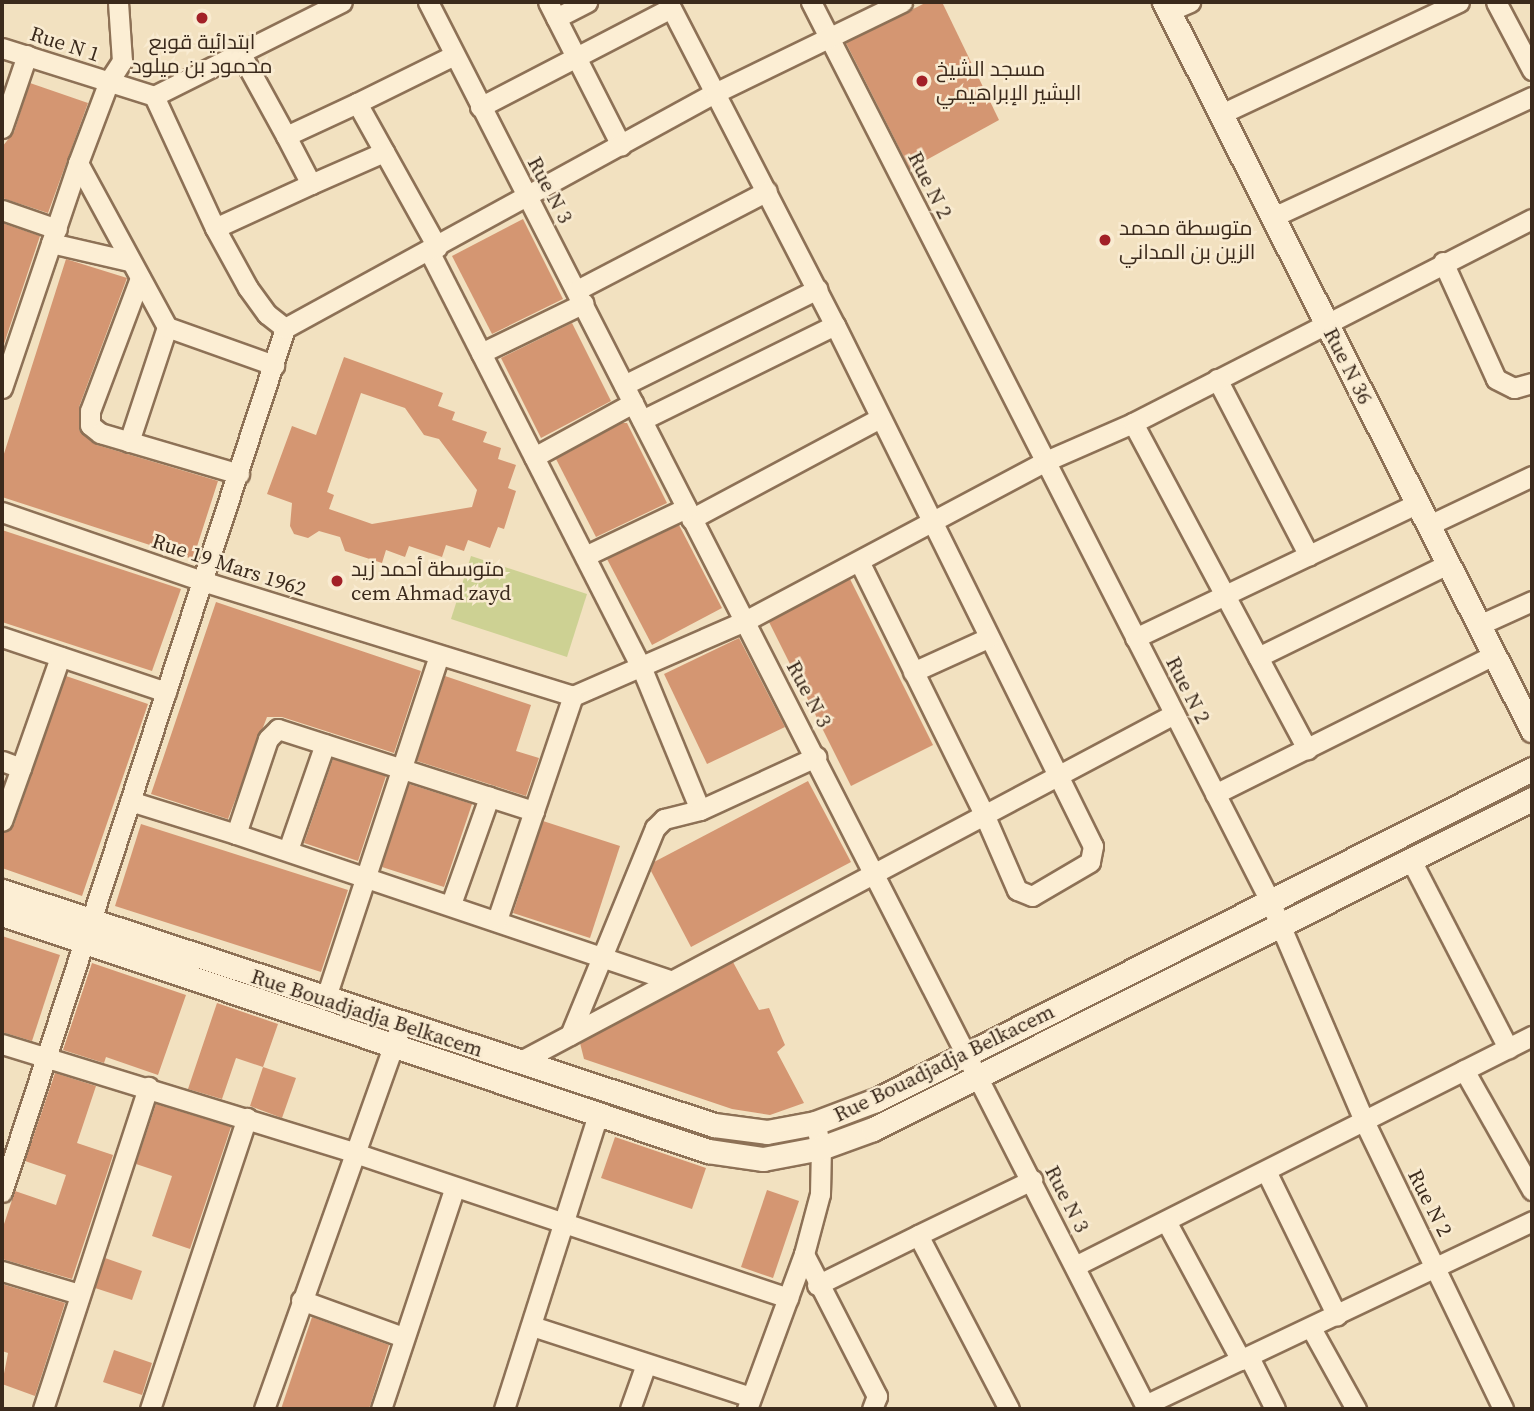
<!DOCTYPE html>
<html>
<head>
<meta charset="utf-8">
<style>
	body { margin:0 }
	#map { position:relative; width:1534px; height:1411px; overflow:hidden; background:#f2e1c0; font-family:"Source Serif 4",Cairo,serif }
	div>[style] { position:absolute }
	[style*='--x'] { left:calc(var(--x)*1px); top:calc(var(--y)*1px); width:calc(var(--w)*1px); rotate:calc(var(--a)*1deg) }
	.green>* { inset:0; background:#cdd193 }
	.building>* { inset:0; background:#d49672 }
	.roads { filter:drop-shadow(2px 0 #8d7156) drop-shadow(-2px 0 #8d7156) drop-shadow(0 2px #8d7156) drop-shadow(0 -2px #8d7156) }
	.minor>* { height:19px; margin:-9.5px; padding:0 9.5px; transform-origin:9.5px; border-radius:9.5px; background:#fceed4 }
	.tertiary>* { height:23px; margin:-11.5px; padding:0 11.5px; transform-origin:11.5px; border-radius:11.5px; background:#fceed4 }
	.dots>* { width:19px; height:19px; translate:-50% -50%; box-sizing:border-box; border:4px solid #f9ebd1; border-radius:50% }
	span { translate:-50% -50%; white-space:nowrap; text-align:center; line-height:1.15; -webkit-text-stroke:5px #f9ebd1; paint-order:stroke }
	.poi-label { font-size:21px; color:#3b2a1c }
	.left { translate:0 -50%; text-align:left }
	.street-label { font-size:21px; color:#3b2a1c }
	.frame { position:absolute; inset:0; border:4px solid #3b2a1c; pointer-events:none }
</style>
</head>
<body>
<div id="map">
	<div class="green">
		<div style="clip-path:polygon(471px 556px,587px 594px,567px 657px,451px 619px)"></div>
	</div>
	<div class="building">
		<div style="clip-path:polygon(927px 2px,942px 2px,999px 120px,910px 169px,846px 43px)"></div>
		<div style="clip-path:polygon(30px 83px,88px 103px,48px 213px,2px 198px,2px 147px,14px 132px)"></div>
		<div style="clip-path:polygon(523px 219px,563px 299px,492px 334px,452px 256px)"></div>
		<div style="clip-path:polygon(2px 223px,40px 236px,2px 350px)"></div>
		<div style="clip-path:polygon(66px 259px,127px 278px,79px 407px,79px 430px,97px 445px,218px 481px,193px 559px,2px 497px,2px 460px)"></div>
		<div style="clip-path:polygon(572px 323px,611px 401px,541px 438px,501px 358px)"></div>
		<div style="clip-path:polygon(evenodd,344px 357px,443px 393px,438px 406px,455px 412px,452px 420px,487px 432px,483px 442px,501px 448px,498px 459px,516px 465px,508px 488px,516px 491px,504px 529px,498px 527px,490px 548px,468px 540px,464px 551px,446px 545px,442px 557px,409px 546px,405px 557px,386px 550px,382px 563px,345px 551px,340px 537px,319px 531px,308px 538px,294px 534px,290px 526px,292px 503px,267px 494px,292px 426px,316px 435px,344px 357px,361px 393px,405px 408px,424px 435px,439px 439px,477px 490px,472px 507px,372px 524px,329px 509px,334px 495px,327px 492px,361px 393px)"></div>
		<div style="clip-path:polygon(622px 423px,627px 423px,667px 503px,596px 537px,556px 459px)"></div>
		<div style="clip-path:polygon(679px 525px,722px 608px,652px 645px,607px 559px)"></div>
		<div style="clip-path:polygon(2px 530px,181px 589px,152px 671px,2px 622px)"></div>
		<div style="clip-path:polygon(850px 579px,933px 745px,851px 786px,769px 622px)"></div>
		<div style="clip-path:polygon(216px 602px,421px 671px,394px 753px,282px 717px,267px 717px,228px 819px,151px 794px)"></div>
		<div style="clip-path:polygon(739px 638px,785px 727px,707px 764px,664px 674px)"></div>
		<div style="clip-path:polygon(66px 676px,148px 704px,82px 896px,2px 868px,2px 833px,14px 825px)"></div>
		<div style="clip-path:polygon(445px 676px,531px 705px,516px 751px,539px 758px,526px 796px,417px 761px)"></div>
		<div style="clip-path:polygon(333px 759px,386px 776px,358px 861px,304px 843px)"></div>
		<div style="clip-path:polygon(808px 781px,851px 862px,691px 947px,651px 871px,654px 862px)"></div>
		<div style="clip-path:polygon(409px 784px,472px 804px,444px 887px,382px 867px)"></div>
		<div style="clip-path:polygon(543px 821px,620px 846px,590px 938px,513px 913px)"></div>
		<div style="clip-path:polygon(141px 824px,348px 890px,321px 972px,115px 906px)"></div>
		<div style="clip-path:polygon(2px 936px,60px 955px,32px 1041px,2px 1032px)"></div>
		<div style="clip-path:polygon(733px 962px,759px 1010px,769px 1008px,785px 1045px,777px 1052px,804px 1103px,770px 1115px,732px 1109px,584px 1059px,580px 1043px)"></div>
		<div style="clip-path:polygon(92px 963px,186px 995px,158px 1075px,106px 1057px,104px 1063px,63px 1050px)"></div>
		<div style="clip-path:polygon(217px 1003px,278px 1024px,263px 1067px,236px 1058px,222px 1099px,188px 1089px)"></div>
		<div style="clip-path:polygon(263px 1067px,296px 1078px,282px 1118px,250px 1106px)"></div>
		<div style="clip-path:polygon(55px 1073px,96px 1086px,77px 1143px,113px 1155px,72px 1279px,2px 1259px,2px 1230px,15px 1191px,56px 1205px,66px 1175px,25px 1161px)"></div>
		<div style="clip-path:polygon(156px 1104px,231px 1127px,190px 1249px,152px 1236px,172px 1176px,136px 1164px)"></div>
		<div style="clip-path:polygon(615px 1137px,706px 1168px,692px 1209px,601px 1178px)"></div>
		<div style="clip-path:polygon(767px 1190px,799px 1201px,773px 1278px,741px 1267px)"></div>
		<div style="clip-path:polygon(105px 1258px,142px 1271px,132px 1300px,95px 1288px)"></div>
		<div style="clip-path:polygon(2px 1284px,65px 1303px,35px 1396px,2px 1384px,8px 1353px,2px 1351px)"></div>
		<div style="clip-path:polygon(312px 1317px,389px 1345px,369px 1409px,281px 1409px)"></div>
		<div style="clip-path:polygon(114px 1350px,152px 1363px,142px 1395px,103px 1382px)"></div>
	</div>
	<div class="roads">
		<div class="minor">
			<div style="--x:428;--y:2;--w:1580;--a:62.93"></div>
			<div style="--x:548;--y:2;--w:161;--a:63"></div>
			<div style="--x:668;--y:2;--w:364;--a:62.7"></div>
			<div style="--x:835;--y:325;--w:581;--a:63.66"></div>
			<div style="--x:1093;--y:846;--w:16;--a:101"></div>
			<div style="--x:1090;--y:862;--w:67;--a:149.6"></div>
			<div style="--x:1032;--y:896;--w:16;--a:-158"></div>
			<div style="--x:1017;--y:890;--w:83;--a:-113.5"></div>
			<div style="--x:984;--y:814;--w:282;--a:-116.3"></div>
			<div style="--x:811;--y:2;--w:1007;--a:62.95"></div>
			<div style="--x:1269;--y:899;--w:241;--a:66.8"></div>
			<div style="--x:1364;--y:1121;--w:320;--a:64.2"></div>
			<div style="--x:1496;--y:2;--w:77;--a:62.1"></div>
			<div style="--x:1169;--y:11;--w:23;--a:-23"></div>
			<div style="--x:556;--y:18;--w:35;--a:-27"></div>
			<div style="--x:2;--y:48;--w:159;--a:17.5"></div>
			<div style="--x:154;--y:96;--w:210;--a:-26.6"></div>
			<div style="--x:242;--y:56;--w:91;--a:61.2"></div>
			<div style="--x:286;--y:136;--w:78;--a:-24.9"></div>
			<div style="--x:357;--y:103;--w:165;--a:60.9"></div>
			<div style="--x:154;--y:96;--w:145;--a:65.2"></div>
			<div style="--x:215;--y:228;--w:68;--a:61.2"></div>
			<div style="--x:248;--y:288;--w:32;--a:54"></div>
			<div style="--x:267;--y:314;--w:23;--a:38"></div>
			<div style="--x:357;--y:103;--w:108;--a:-26.3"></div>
			<div style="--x:480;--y:107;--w:215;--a:-27.4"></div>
			<div style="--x:1221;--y:114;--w:263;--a:-25.2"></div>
			<div style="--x:2;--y:128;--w:77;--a:-71.1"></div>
			<div style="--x:78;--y:163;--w:187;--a:61.5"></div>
			<div style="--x:167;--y:327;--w:121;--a:108.3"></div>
			<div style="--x:311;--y:184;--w:80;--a:-23.7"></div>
			<div style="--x:2;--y:210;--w:58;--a:19.1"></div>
			<div style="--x:1273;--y:217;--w:285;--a:-24.9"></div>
			<div style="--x:215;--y:228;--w:106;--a:-24.6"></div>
			<div style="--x:311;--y:184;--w:54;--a:-117.5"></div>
			<div style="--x:51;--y:243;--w:80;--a:13"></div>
			<div style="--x:429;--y:251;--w:469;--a:63"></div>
			<div style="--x:642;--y:669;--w:152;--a:67.6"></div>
			<div style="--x:1443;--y:262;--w:128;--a:65.6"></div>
			<div style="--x:1496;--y:379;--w:20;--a:27"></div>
			<div style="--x:1514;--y:388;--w:19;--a:-16"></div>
			<div style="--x:140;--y:278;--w:142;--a:110.6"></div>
			<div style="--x:90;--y:411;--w:14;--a:90"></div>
			<div style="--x:90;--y:425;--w:13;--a:39"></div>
			<div style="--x:100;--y:433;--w:145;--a:16.4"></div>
			<div style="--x:577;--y:290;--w:214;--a:-27.5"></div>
			<div style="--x:167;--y:327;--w:114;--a:19.6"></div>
			<div style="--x:481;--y:353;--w:114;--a:-25.9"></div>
			<div style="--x:1217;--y:379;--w:199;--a:62.5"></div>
			<div style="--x:624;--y:385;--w:216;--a:-26.4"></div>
			<div style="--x:2;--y:388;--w:237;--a:-71.3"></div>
			<div style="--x:78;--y:163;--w:88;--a:-69.3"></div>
			<div style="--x:109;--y:81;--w:24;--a:-57"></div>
			<div style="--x:122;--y:61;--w:59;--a:-93.9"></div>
			<div style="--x:642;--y:420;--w:215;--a:-26.2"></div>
			<div style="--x:1133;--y:423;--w:370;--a:61.9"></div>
			<div style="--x:534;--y:457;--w:113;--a:-28.6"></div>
			<div style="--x:2;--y:512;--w:212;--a:19"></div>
			<div style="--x:202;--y:581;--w:388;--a:17.2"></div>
			<div style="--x:573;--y:696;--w:188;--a:-23.6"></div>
			<div style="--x:745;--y:621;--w:341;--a:-28"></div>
			<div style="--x:1046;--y:461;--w:95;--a:-23.6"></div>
			<div style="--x:1133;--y:423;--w:448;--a:-27.1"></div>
			<div style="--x:691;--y:519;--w:214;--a:-28.1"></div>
			<div style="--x:1429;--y:525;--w:114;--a:-25.4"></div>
			<div style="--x:585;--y:556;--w:112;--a:-25.4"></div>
			<div style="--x:1479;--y:625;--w:58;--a:-24.4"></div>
			<div style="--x:2;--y:637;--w:173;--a:18.5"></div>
			<div style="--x:1135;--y:638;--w:314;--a:-25.5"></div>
			<div style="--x:1258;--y:657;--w:212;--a:-26.1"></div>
			<div style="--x:913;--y:672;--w:82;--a:-24.4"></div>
			<div style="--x:2;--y:761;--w:20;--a:20"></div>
			<div style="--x:21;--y:768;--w:56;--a:109.7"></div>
			<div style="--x:21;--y:768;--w:118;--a:-70.6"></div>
			<div style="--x:1215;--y:794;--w:312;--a:-26.5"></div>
			<div style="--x:130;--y:801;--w:111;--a:17.3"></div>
			<div style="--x:236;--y:834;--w:100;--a:-71.4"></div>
			<div style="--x:268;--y:739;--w:14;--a:-45"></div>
			<div style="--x:278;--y:729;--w:269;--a:17.8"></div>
			<div style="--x:236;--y:834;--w:459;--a:18.6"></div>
			<div style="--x:288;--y:850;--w:112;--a:-70.8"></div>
			<div style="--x:1411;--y:860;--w:212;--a:62.7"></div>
			<div style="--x:451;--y:904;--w:114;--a:-70.4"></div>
			<div style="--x:497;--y:920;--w:237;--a:-71.3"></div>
			<div style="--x:325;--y:1000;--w:363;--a:-71.7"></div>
			<div style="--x:570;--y:1035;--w:224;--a:-67.7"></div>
			<div style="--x:655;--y:828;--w:13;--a:-45"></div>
			<div style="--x:664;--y:819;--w:37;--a:-14"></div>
			<div style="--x:700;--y:810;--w:128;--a:-24.6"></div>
			<div style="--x:2;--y:1044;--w:366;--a:17.1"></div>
			<div style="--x:352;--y:1152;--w:460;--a:18.5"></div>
			<div style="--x:519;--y:1062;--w:742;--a:-27.98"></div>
			<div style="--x:1464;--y:1070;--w:138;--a:60.5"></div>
			<div style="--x:1266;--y:1171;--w:161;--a:63.9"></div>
			<div style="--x:2;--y:1192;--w:909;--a:-71.86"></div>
			<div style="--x:285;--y:328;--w:490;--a:-28.7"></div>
			<div style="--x:715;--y:93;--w:208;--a:-25.9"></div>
			<div style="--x:1166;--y:1221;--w:158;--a:61.7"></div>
			<div style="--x:804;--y:1254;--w:160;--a:62.8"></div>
			<div style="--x:877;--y:1396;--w:14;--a:111"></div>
			<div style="--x:1075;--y:1266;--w:512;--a:-26.72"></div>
			<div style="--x:2;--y:1271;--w:80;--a:16.6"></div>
			<div style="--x:817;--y:1285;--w:113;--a:-26.3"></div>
			<div style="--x:301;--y:1300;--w:109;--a:19.9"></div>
			<div style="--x:532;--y:1326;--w:230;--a:18"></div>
			<div style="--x:1311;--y:1328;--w:93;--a:60.9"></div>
			<div style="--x:1249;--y:1357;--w:58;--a:63.4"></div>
			<div style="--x:1145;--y:1405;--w:429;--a:-25.4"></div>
			<div style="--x:43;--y:1409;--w:339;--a:-71.9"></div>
			<div style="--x:150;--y:1409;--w:307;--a:-71.6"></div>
			<div style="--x:264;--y:1409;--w:409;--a:-70.4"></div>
			<div style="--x:381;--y:1409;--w:232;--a:-71.6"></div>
			<div style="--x:504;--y:1409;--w:310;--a:-72.3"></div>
			<div style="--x:630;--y:1409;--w:48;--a:-70.4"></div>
			<div style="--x:747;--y:1409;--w:165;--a:-69.8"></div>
			<div style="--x:804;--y:1254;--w:62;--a:-75.1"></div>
			<div style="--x:820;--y:1194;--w:46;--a:-88.8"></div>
			<div style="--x:821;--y:1148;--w:26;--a:-103"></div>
			<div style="--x:1009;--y:1409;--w:196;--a:-117.6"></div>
			<div style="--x:918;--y:1235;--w:127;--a:-25.8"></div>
		</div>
		<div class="tertiary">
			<div style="--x:1164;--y:2;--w:816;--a:63.18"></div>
			<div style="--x:2;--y:891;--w:749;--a:18.19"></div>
			<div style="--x:714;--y:1125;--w:53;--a:7.5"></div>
			<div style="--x:767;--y:1132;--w:49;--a:-10.6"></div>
			<div style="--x:815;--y:1123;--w:65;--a:-20.7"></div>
			<div style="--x:876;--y:1100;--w:735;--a:-26.77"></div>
			<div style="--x:2;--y:914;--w:745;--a:18.56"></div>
			<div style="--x:708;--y:1151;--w:56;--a:8.3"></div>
			<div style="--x:763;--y:1159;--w:59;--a:-10.7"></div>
			<div style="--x:821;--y:1148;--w:55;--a:-20.1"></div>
			<div style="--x:873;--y:1129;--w:737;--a:-26.6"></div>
		</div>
	</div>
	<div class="dots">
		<div style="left:202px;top:18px;background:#a22027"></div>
		<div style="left:922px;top:81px;background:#a22027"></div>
		<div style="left:1105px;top:240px;background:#a22027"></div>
		<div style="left:337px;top:581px;background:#a22027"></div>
	</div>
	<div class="poi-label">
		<span style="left:202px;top:54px">ابتدائية قوبع<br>محمود بن ميلود</span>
		<span class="left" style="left:936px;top:81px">مسجد الشيخ<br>البشير الإبراهيمي</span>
		<span class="left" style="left:1119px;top:240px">متوسطة محمد<br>الزين بن المداني</span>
		<span class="left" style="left:351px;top:581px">متوسطة أحمد زيد<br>cem Ahmad zayd</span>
	</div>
	<div class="street-label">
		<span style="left:65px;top:44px;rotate:18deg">Rue N 1</span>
		<span style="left:930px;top:185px;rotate:63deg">Rue N 2</span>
		<span style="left:550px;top:190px;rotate:62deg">Rue N 3</span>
		<span style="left:1348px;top:366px;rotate:63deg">Rue N 36</span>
		<span style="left:229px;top:565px;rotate:18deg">Rue 19 Mars 1962</span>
		<span style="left:1188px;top:690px;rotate:63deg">Rue N 2</span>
		<span style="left:809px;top:694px;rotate:62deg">Rue N 3</span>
		<span style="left:367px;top:1013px;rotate:18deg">Rue Bouadjadja Belkacem</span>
		<span style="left:944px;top:1063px;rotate:-26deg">Rue Bouadjadja Belkacem</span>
		<span style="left:1067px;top:1199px;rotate:63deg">Rue N 3</span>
		<span style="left:1430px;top:1203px;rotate:63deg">Rue N 2</span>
	</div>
	<div class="frame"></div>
</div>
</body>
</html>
